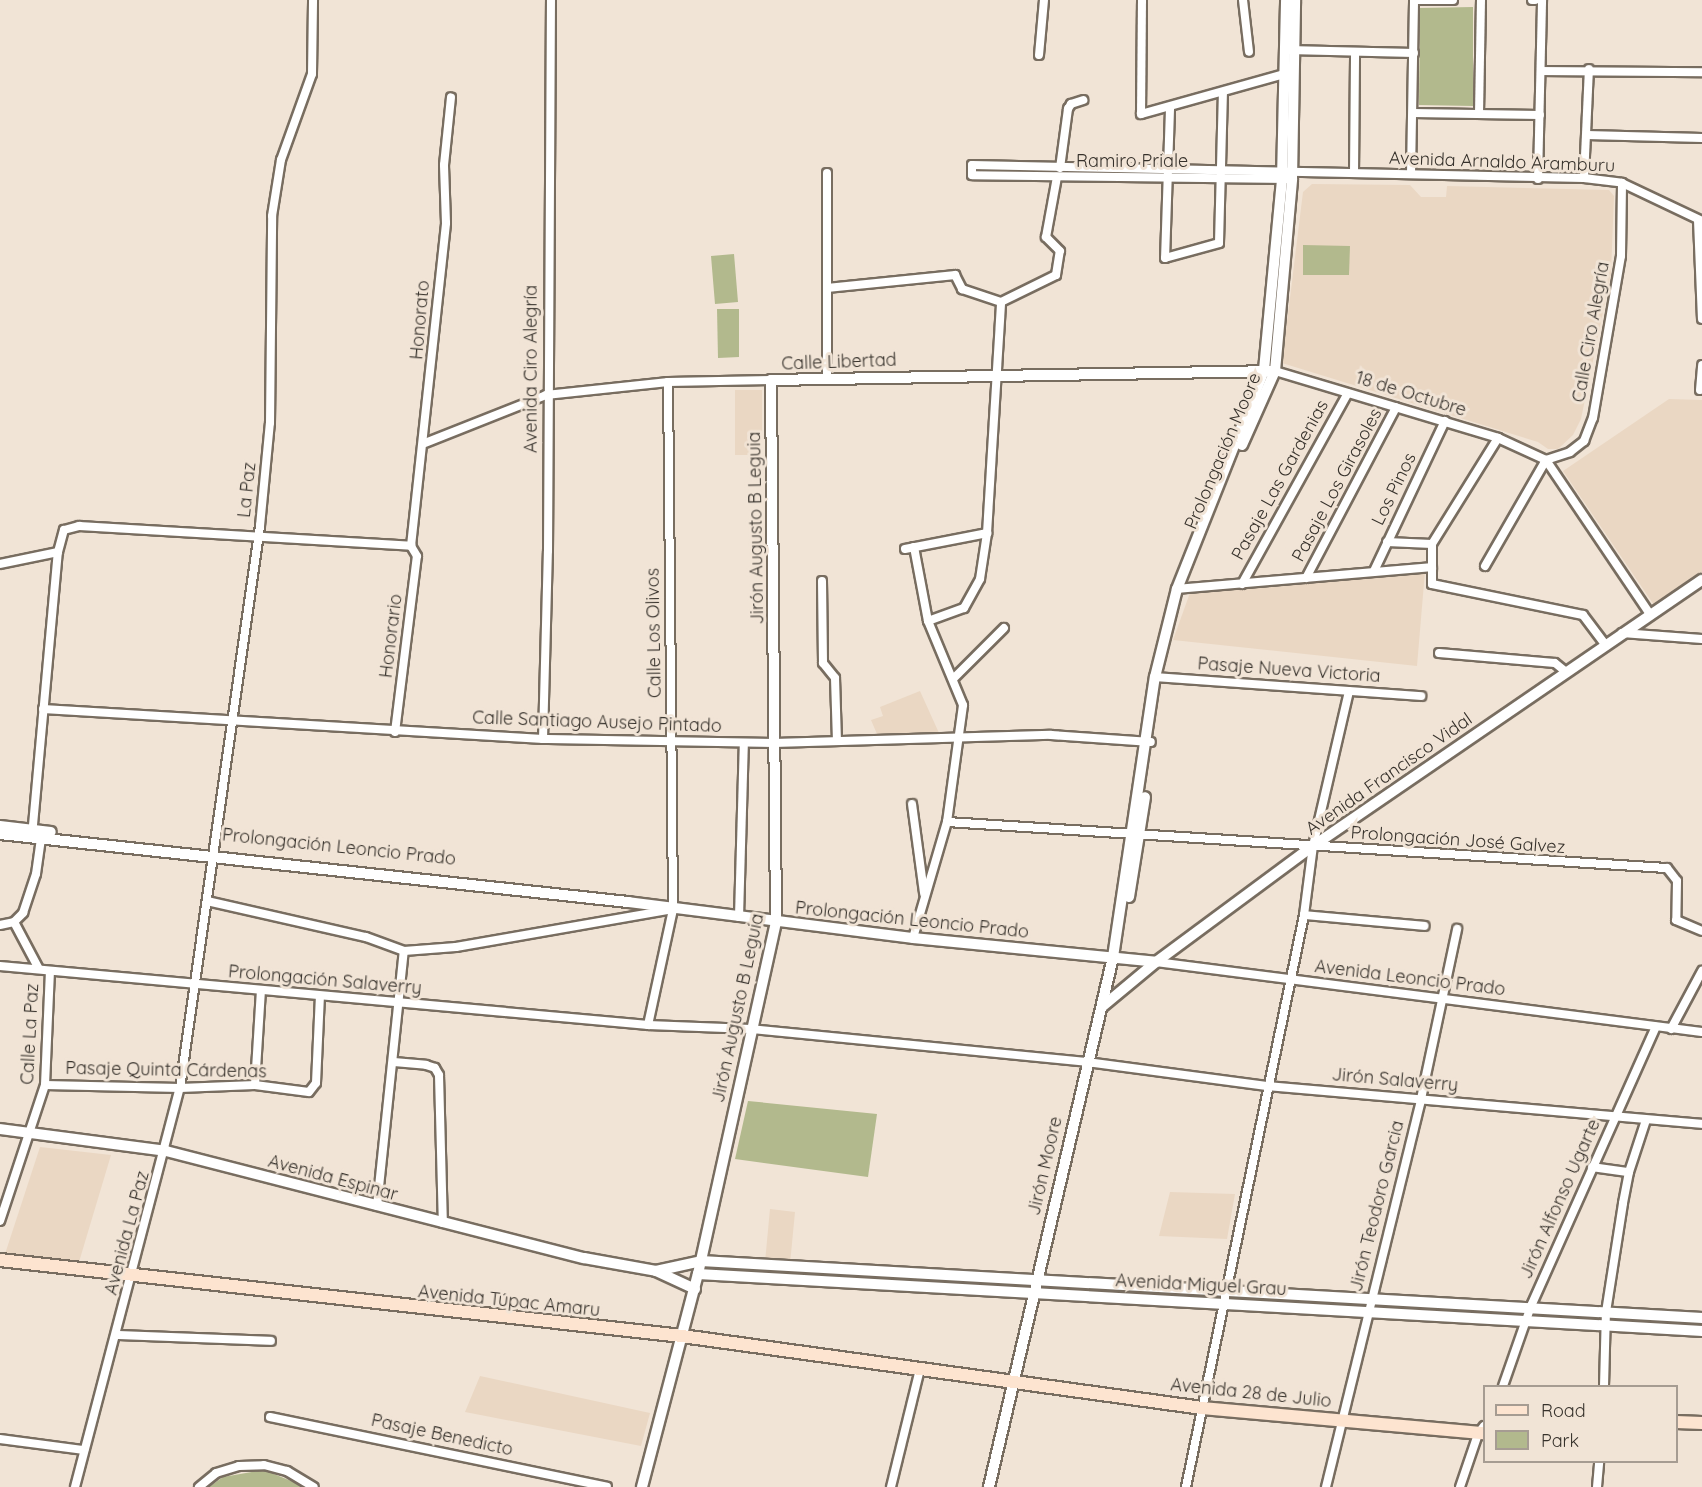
<!DOCTYPE html>
<html>
<head>
<meta charset="utf-8">
<style>
	body { margin:0 }
	#map { position:relative; width:1702px; height:1487px; overflow:hidden; background:#f1e4d6; font-family:Quicksand,sans-serif }
	div>[style] { position:absolute }
	[style*='--x'] { left:calc(var(--x)*1px); top:calc(var(--y)*1px); width:calc(var(--w)*1px); rotate:calc(var(--a)*1deg) }
	.built>* { inset:0; background:#ead7c3 }
	.green>* { inset:0; background:#b2b98d }
	.roads { filter:drop-shadow(2px 0 #786d60) drop-shadow(-2px 0 #786d60) drop-shadow(0 2px #786d60) drop-shadow(0 -2px #786d60) }
	.minor>* { height:8px; margin:-4px; padding:0 4px; transform-origin:4px; border-radius:4px; background:#fff }
	.tertiary>* { height:10px; margin:-5px; padding:0 5px; transform-origin:5px; border-radius:5px; background:#fff }
	.secondary>* { height:12px; margin:-6px; padding:0 6px; transform-origin:6px; border-radius:6px; background:#fde4d0 }
	span { translate:-50% -50%; white-space:nowrap; text-align:center; line-height:1.15; -webkit-text-stroke:6px #f1e4d6; paint-order:stroke }
	.street-label { font-size:18px; color:#36312b }
	.legend { position:absolute; left:1483px; top:1385px; width:195px; height:78px; box-sizing:border-box; background:#f1e4d6; border:2px solid #a69c92; margin:0; padding:8px 10px; list-style:none; font-size:18px; color:#36312b }
	.legend li { display:flex; align-items:center; gap:12px; height:30px }
	.legend b { width:30px; border:2px solid #a69c92 }
</style>
</head>
<body>
<div id="map">
	<div class="built">
		<div style="clip-path:polygon(1312px 184px,1410px 185px,1421px 197px,1446px 197px,1447px 186px,1609px 190px,1614px 196px,1611px 273px,1581px 419px,1573px 435px,1558px 449px,1548px 449px,1538px 442px,1282px 363px,1303px 192px)"></div>
		<div style="clip-path:polygon(735px 390px,762px 390px,762px 455px,735px 455px)"></div>
		<div style="clip-path:polygon(1669px 399px,1702px 400px,1702px 572px,1654px 605px,1563px 471px)"></div>
		<div style="clip-path:polygon(1425px 571px,1417px 666px,1173px 640px,1191px 590px)"></div>
		<div style="clip-path:polygon(920px 691px,939px 733px,877px 734px,871px 720px,883px 716px,880px 707px)"></div>
		<div style="clip-path:polygon(40px 1147px,111px 1155px,79px 1262px,5px 1254px)"></div>
		<div style="clip-path:polygon(1170px 1192px,1235px 1194px,1227px 1239px,1159px 1236px)"></div>
		<div style="clip-path:polygon(770px 1209px,795px 1212px,790px 1264px,765px 1262px)"></div>
		<div style="clip-path:polygon(480px 1376px,650px 1413px,641px 1446px,465px 1412px)"></div>
	</div>
	<div class="green">
		<div style="clip-path:polygon(1473px 7px,1473px 106px,1419px 105px,1420px 8px)"></div>
		<div style="clip-path:polygon(1303px 245px,1350px 246px,1349px 275px,1303px 275px)"></div>
		<div style="clip-path:polygon(734px 254px,738px 302px,715px 304px,711px 256px)"></div>
		<div style="clip-path:polygon(717px 309px,739px 309px,739px 357px,718px 358px)"></div>
		<div style="clip-path:polygon(748px 1101px,877px 1114px,868px 1177px,735px 1159px)"></div>
		<div style="clip-path:polygon(1374px 1299px,1526px 1307px,1522px 1317px,1372px 1309px)"></div>
		<div style="clip-path:polygon(264px 1470px,306px 1487px,209px 1487px,223px 1477px)"></div>
	</div>
	<div class="roads">
		<div class="minor">
			<div style="--x:1142;--y:0;--w:114;--a:90.5"></div>
			<div style="--x:1141;--y:114;--w:148;--a:-15.6"></div>
			<div style="--x:1243;--y:0;--w:52;--a:83.4"></div>
			<div style="--x:1414;--y:0;--w:39;--a:0"></div>
			<div style="--x:1532;--y:0;--w:3;--a:0"></div>
			<div style="--x:1288;--y:50;--w:126;--a:1.4"></div>
			<div style="--x:1039;--y:55;--w:55;--a:-84.8"></div>
			<div style="--x:1542;--y:71;--w:160;--a:0.4"></div>
			<div style="--x:1170;--y:109;--w:149;--a:91.9"></div>
			<div style="--x:1165;--y:258;--w:56;--a:-15.5"></div>
			<div style="--x:1219;--y:243;--w:150;--a:-88.5"></div>
			<div style="--x:1413;--y:113;--w:127;--a:0.9"></div>
			<div style="--x:1479;--y:114;--w:114;--a:-89"></div>
			<div style="--x:1587;--y:135;--w:115;--a:1.5"></div>
			<div style="--x:1060;--y:168;--w:60;--a:-82.3"></div>
			<div style="--x:1068;--y:109;--w:6;--a:-59"></div>
			<div style="--x:1071;--y:104;--w:13;--a:-18"></div>
			<div style="--x:1354;--y:173;--w:121;--a:-89.5"></div>
			<div style="--x:1411;--y:174;--w:174;--a:-89"></div>
			<div style="--x:1584;--y:178;--w:109;--a:-87.4"></div>
			<div style="--x:1288;--y:179;--w:316;--a:-179.3"></div>
			<div style="--x:972;--y:175;--w:10;--a:-90"></div>
			<div style="--x:972;--y:165;--w:612;--a:1.22"></div>
			<div style="--x:1584;--y:178;--w:38;--a:7"></div>
			<div style="--x:1622;--y:183;--w:89;--a:25.4"></div>
			<div style="--x:1538;--y:179;--w:179;--a:-88.7"></div>
			<div style="--x:1698;--y:220;--w:99;--a:87.7"></div>
			<div style="--x:827;--y:288;--w:129;--a:-5.8"></div>
			<div style="--x:955;--y:275;--w:16;--a:63"></div>
			<div style="--x:962;--y:289;--w:41;--a:18.4"></div>
			<div style="--x:1001;--y:302;--w:61;--a:-26.1"></div>
			<div style="--x:1056;--y:275;--w:24;--a:-81"></div>
			<div style="--x:1060;--y:251;--w:20;--a:-135"></div>
			<div style="--x:1046;--y:237;--w:61;--a:-79.6"></div>
			<div style="--x:1275;--y:371;--w:233;--a:16.7"></div>
			<div style="--x:1498;--y:438;--w:53;--a:24.6"></div>
			<div style="--x:827;--y:380;--w:207;--a:-90"></div>
			<div style="--x:1700;--y:390;--w:25;--a:-85"></div>
			<div style="--x:425;--y:443;--w:130;--a:-21.6"></div>
			<div style="--x:546;--y:395;--w:123;--a:-6.1"></div>
			<div style="--x:668;--y:382;--w:103;--a:-1.1"></div>
			<div style="--x:1546;--y:460;--w:25;--a:-18"></div>
			<div style="--x:1570;--y:452;--w:18;--a:-38"></div>
			<div style="--x:1584;--y:441;--w:25;--a:-69"></div>
			<div style="--x:1593;--y:418;--w:164;--a:-80.2"></div>
			<div style="--x:1621;--y:256;--w:73;--a:-89.2"></div>
			<div style="--x:1546;--y:460;--w:186;--a:56"></div>
			<div style="--x:1387;--y:542;--w:45;--a:2.5"></div>
			<div style="--x:1432;--y:544;--w:125;--a:-58.1"></div>
			<div style="--x:1432;--y:544;--w:40;--a:90"></div>
			<div style="--x:1432;--y:584;--w:154;--a:11.6"></div>
			<div style="--x:1583;--y:615;--w:36;--a:53"></div>
			<div style="--x:411;--y:546;--w:325;--a:-83.8"></div>
			<div style="--x:446;--y:223;--w:58;--a:-92"></div>
			<div style="--x:444;--y:165;--w:68;--a:-84.1"></div>
			<div style="--x:914;--y:547;--w:75;--a:79.3"></div>
			<div style="--x:905;--y:549;--w:84;--a:-11"></div>
			<div style="--x:0;--y:564;--w:59;--a:-11.7"></div>
			<div style="--x:1485;--y:566;--w:122;--a:-60.1"></div>
			<div style="--x:1374;--y:571;--w:166;--a:-64.7"></div>
			<div style="--x:1306;--y:578;--w:193;--a:-62.2"></div>
			<div style="--x:822;--y:581;--w:82;--a:89.3"></div>
			<div style="--x:823;--y:663;--w:19;--a:51"></div>
			<div style="--x:835;--y:678;--w:63;--a:88.2"></div>
			<div style="--x:1242;--y:584;--w:218;--a:-61"></div>
			<div style="--x:1177;--y:589;--w:256;--a:-4.9"></div>
			<div style="--x:1622;--y:633;--w:80;--a:4.3"></div>
			<div style="--x:1439;--y:653;--w:116;--a:4.9"></div>
			<div style="--x:1555;--y:663;--w:14;--a:39"></div>
			<div style="--x:1155;--y:677;--w:267;--a:4.1"></div>
			<div style="--x:953;--y:679;--w:72;--a:-45"></div>
			<div style="--x:43;--y:709;--w:501;--a:3.43"></div>
			<div style="--x:543;--y:739;--w:231;--a:1"></div>
			<div style="--x:774;--y:743;--w:277;--a:-1.7"></div>
			<div style="--x:1051;--y:735;--w:100;--a:4"></div>
			<div style="--x:395;--y:732;--w:177;--a:-82.9"></div>
			<div style="--x:417;--y:556;--w:12;--a:-121"></div>
			<div style="--x:543;--y:739;--w:188;--a:-88.5"></div>
			<div style="--x:548;--y:551;--w:551;--a:-89.69"></div>
			<div style="--x:912;--y:804;--w:90;--a:82.3"></div>
			<div style="--x:947;--y:822;--w:721;--a:3.66"></div>
			<div style="--x:1667;--y:868;--w:16;--a:52"></div>
			<div style="--x:1677;--y:881;--w:39;--a:91"></div>
			<div style="--x:1676;--y:920;--w:28;--a:23"></div>
			<div style="--x:32;--y:836;--w:285;--a:-84.8"></div>
			<div style="--x:58;--y:552;--w:23;--a:-75"></div>
			<div style="--x:64;--y:530;--w:16;--a:-15"></div>
			<div style="--x:79;--y:526;--w:333;--a:3.4"></div>
			<div style="--x:207;--y:901;--w:163;--a:12.8"></div>
			<div style="--x:366;--y:937;--w:40;--a:20.2"></div>
			<div style="--x:404;--y:951;--w:52;--a:-4.4"></div>
			<div style="--x:456;--y:947;--w:216;--a:-9.9"></div>
			<div style="--x:1304;--y:915;--w:121;--a:5.2"></div>
			<div style="--x:739;--y:917;--w:174;--a:-88.4"></div>
			<div style="--x:14;--y:922;--w:53;--a:62"></div>
			<div style="--x:0;--y:925;--w:14;--a:-12"></div>
			<div style="--x:14;--y:922;--w:13;--a:-45"></div>
			<div style="--x:23;--y:913;--w:41;--a:-71.6"></div>
			<div style="--x:36;--y:874;--w:36;--a:-82"></div>
			<div style="--x:913;--y:938;--w:121;--a:-73.7"></div>
			<div style="--x:947;--y:822;--w:118;--a:-82.2"></div>
			<div style="--x:963;--y:705;--w:91;--a:-112.6"></div>
			<div style="--x:928;--y:621;--w:38;--a:-20"></div>
			<div style="--x:964;--y:608;--w:33;--a:-61"></div>
			<div style="--x:980;--y:579;--w:47;--a:-81.3"></div>
			<div style="--x:987;--y:533;--w:231;--a:-86.5"></div>
			<div style="--x:1156;--y:962;--w:550;--a:7.31"></div>
			<div style="--x:0;--y:966;--w:651;--a:5.2"></div>
			<div style="--x:648;--y:1025;--w:103;--a:2.2"></div>
			<div style="--x:751;--y:1029;--w:338;--a:5.6"></div>
			<div style="--x:1087;--y:1062;--w:183;--a:7.6"></div>
			<div style="--x:1268;--y:1086;--w:436;--a:5"></div>
			<div style="--x:648;--y:1025;--w:119;--a:-77.8"></div>
			<div style="--x:673;--y:909;--w:527;--a:-90.54"></div>
			<div style="--x:1671;--y:1029;--w:66;--a:-61.9"></div>
			<div style="--x:394;--y:1062;--w:32;--a:5"></div>
			<div style="--x:426;--y:1065;--w:9;--a:18"></div>
			<div style="--x:435;--y:1068;--w:8;--a:60"></div>
			<div style="--x:439;--y:1075;--w:148;--a:88.5"></div>
			<div style="--x:45;--y:1085;--w:135;--a:1.3"></div>
			<div style="--x:180;--y:1088;--w:75;--a:-2.3"></div>
			<div style="--x:255;--y:1085;--w:54;--a:7.4"></div>
			<div style="--x:309;--y:1092;--w:11;--a:-52"></div>
			<div style="--x:316;--y:1083;--w:87;--a:-87.4"></div>
			<div style="--x:255;--y:1085;--w:95;--a:-86.4"></div>
			<div style="--x:1592;--y:1167;--w:37;--a:8"></div>
			<div style="--x:377;--y:1206;--w:256;--a:-84"></div>
			<div style="--x:0;--y:1221;--w:143;--a:-71.7"></div>
			<div style="--x:45;--y:1085;--w:114;--a:-87.5"></div>
			<div style="--x:116;--y:1335;--w:155;--a:2.2"></div>
			<div style="--x:1503;--y:1386;--w:85;--a:-70.7"></div>
			<div style="--x:1531;--y:1306;--w:306;--a:-65.9"></div>
			<div style="--x:1604;--y:1386;--w:74;--a:-88.5"></div>
			<div style="--x:1606;--y:1312;--w:110;--a:-81.1"></div>
			<div style="--x:1623;--y:1203;--w:32;--a:-79"></div>
			<div style="--x:1629;--y:1172;--w:55;--a:-71.9"></div>
			<div style="--x:270;--y:1417;--w:344;--a:11.7"></div>
			<div style="--x:0;--y:1439;--w:85;--a:7.5"></div>
			<div style="--x:75;--y:1487;--w:413;--a:-75.3"></div>
			<div style="--x:180;--y:1088;--w:568;--a:-81.9"></div>
			<div style="--x:260;--y:526;--w:103;--a:-84.5"></div>
			<div style="--x:270;--y:423;--w:207;--a:-89.4"></div>
			<div style="--x:272;--y:216;--w:57;--a:-80.9"></div>
			<div style="--x:281;--y:160;--w:91;--a:-70.2"></div>
			<div style="--x:312;--y:74;--w:74;--a:-89.2"></div>
			<div style="--x:199;--y:1487;--w:22;--a:-39"></div>
			<div style="--x:216;--y:1473;--w:24;--a:-17"></div>
			<div style="--x:239;--y:1466;--w:25;--a:-2"></div>
			<div style="--x:264;--y:1465;--w:24;--a:15"></div>
			<div style="--x:287;--y:1471;--w:31;--a:31"></div>
			<div style="--x:891;--y:1487;--w:122;--a:-76.2"></div>
			<div style="--x:1186;--y:1487;--w:584;--a:-78.34"></div>
			<div style="--x:1304;--y:915;--w:70;--a:-82.6"></div>
			<div style="--x:1313;--y:846;--w:159;--a:-76.9"></div>
			<div style="--x:1326;--y:1487;--w:399;--a:-76.2"></div>
			<div style="--x:1421;--y:1099;--w:174;--a:-78"></div>
			<div style="--x:1460;--y:1487;--w:56;--a:-71.2"></div>
			<div style="--x:1478;--y:1434;--w:10;--a:-53"></div>
			<div style="--x:1597;--y:1487;--w:25;--a:-85"></div>
		</div>
		<div class="tertiary">
			<div style="--x:1242;--y:445;--w:81;--a:-66"></div>
			<div style="--x:1275;--y:371;--w:193;--a:-84.9"></div>
			<div style="--x:1292;--y:179;--w:179;--a:-89"></div>
			<div style="--x:0;--y:826;--w:51;--a:6.7"></div>
			<div style="--x:0;--y:834;--w:632;--a:6.18"></div>
			<div style="--x:628;--y:902;--w:287;--a:7.2"></div>
			<div style="--x:913;--y:938;--w:244;--a:5.6"></div>
			<div style="--x:1129;--y:897;--w:101;--a:-80.9"></div>
			<div style="--x:1103;--y:1006;--w:69;--a:-39.7"></div>
			<div style="--x:1156;--y:962;--w:195;--a:-36.5"></div>
			<div style="--x:1313;--y:846;--w:471;--a:-34.4"></div>
			<div style="--x:0;--y:1129;--w:167;--a:7.5"></div>
			<div style="--x:166;--y:1151;--w:431;--a:14.4"></div>
			<div style="--x:584;--y:1258;--w:73;--a:10.2"></div>
			<div style="--x:656;--y:1271;--w:43;--a:24.8"></div>
			<div style="--x:656;--y:1271;--w:46;--a:-12.5"></div>
			<div style="--x:701;--y:1261;--w:1003;--a:3.26"></div>
			<div style="--x:698;--y:1274;--w:1006;--a:3.25"></div>
			<div style="--x:642;--y:1487;--w:220;--a:-75.3"></div>
			<div style="--x:698;--y:1274;--w:361;--a:-77.5"></div>
			<div style="--x:776;--y:922;--w:542;--a:-90.53"></div>
			<div style="--x:771;--y:380;--w:504;--a:-1.02"></div>
			<div style="--x:989;--y:1487;--w:544;--a:-76.83"></div>
			<div style="--x:1113;--y:957;--w:283;--a:-81.5"></div>
			<div style="--x:1155;--y:677;--w:91;--a:-76"></div>
			<div style="--x:1177;--y:589;--w:236;--a:-68.3"></div>
			<div style="--x:1264;--y:370;--w:192;--a:-84.6"></div>
			<div style="--x:1282;--y:179;--w:179;--a:-88.7"></div>
		</div>
		<div class="secondary">
			<div style="--x:0;--y:1260;--w:686;--a:6.36"></div>
			<div style="--x:682;--y:1336;--w:525;--a:7.88"></div>
			<div style="--x:1202;--y:1408;--w:283;--a:5.1"></div>
			<div style="--x:1676;--y:1422;--w:26;--a:2"></div>
		</div>
	</div>
	<div class="street-label">
		<span style="left:1132px;top:161px">Ramiro Priale</span>
		<span style="left:1502px;top:162px;rotate:2deg">Avenida Arnaldo Aramburu</span>
		<span style="left:420px;top:320px;rotate:-85deg">Honorato</span>
		<span style="left:1591px;top:332px;rotate:-80deg">Calle Ciro Alegría</span>
		<span style="left:839px;top:362px;rotate:-2deg">Calle Libertad</span>
		<span style="left:531px;top:369px;rotate:-90deg">Avenida Ciro Alegría</span>
		<span style="left:1411px;top:394px;rotate:17deg">18 de Octubre</span>
		<span style="left:1223px;top:451px;rotate:-67deg">Prolongación Moore</span>
		<span style="left:1280px;top:480px;rotate:-61deg">Pasaje Las Gardenias</span>
		<span style="left:1337px;top:485px;rotate:-62deg">Pasaje Los Girasoles</span>
		<span style="left:1394px;top:489px;rotate:-64deg">Los Pinos</span>
		<span style="left:247px;top:490px;rotate:-84deg">La Paz</span>
		<span style="left:756px;top:528px;rotate:-91deg">Jirón Augusto B Leguia</span>
		<span style="left:654px;top:633px;rotate:-91deg">Calle Los Olivos</span>
		<span style="left:391px;top:636px;rotate:-83deg">Honorario</span>
		<span style="left:1289px;top:670px;rotate:4deg">Pasaje Nueva Victoria</span>
		<span style="left:597px;top:722px;rotate:2deg">Calle Santiago Ausejo Pintado</span>
		<span style="left:1389px;top:774px;rotate:-35deg">Avenida Francisco Vidal</span>
		<span style="left:1458px;top:840px;rotate:4deg">Prolongación José Galvez</span>
		<span style="left:339px;top:847px;rotate:6deg">Prolongación Leoncio Prado</span>
		<span style="left:912px;top:920px;rotate:6deg">Prolongación Leoncio Prado</span>
		<span style="left:1410px;top:978px;rotate:7deg">Avenida Leoncio Prado</span>
		<span style="left:325px;top:980px;rotate:5deg">Prolongación Salaverry</span>
		<span style="left:738px;top:1008px;rotate:-78deg">Jirón Augusto B Leguia</span>
		<span style="left:30px;top:1034px;rotate:-87deg">Calle La Paz</span>
		<span style="left:166px;top:1070px;rotate:1deg">Pasaje Quinta Cárdenas</span>
		<span style="left:1395px;top:1080px;rotate:5deg">Jirón Salaverry</span>
		<span style="left:1045px;top:1166px;rotate:-77deg">Jirón Moore</span>
		<span style="left:333px;top:1178px;rotate:15deg">Avenida Espinar</span>
		<span style="left:1560px;top:1199px;rotate:-66deg">Jirón Alfonso Ugarte</span>
		<span style="left:1377px;top:1206px;rotate:-76deg">Jirón Teodoro Garcia</span>
		<span style="left:127px;top:1233px;rotate:-75deg">Avenida La Paz</span>
		<span style="left:1201px;top:1285px;rotate:3deg">Avenida Miguel Grau</span>
		<span style="left:509px;top:1301px;rotate:6deg">Avenida Túpac Amaru</span>
		<span style="left:1251px;top:1393px;rotate:6deg">Avenida 28 de Julio</span>
		<span style="left:442px;top:1435px;rotate:12deg">Pasaje Benedicto</span>
	</div>
	<ul class="legend">
	<li><b style="height:8px;background:#fde4d0"></b>Road</li>
	<li><b style="height:16px;background:#b2b98d"></b>Park</li>
	</ul>
</div>
</body>
</html>
